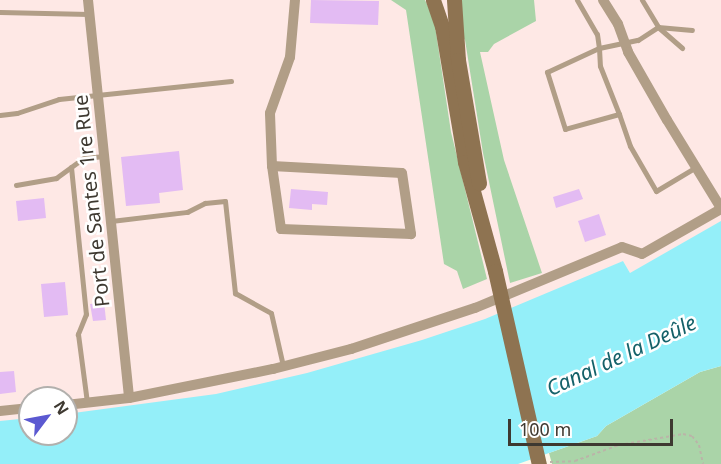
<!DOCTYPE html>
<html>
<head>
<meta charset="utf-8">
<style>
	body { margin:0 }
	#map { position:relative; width:721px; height:464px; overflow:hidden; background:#fef7ea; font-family:"Noto Sans",sans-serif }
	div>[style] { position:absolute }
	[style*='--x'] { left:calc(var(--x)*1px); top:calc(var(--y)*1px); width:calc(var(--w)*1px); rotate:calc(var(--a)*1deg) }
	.industrial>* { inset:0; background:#fee8e5 }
	.green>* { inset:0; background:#aad4a8 }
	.water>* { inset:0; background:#94eff9 }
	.building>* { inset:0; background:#e3bbf3 }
	.path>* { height:2px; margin-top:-1px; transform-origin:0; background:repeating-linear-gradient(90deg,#bab4a8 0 3px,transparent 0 6px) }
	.service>* { height:5px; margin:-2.5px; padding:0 2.5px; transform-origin:2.5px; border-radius:2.5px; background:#b19e87 }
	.minor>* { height:10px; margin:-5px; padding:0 5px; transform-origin:5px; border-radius:5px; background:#b19e87 }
	.secondary>* { height:15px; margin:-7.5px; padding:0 7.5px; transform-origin:7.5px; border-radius:7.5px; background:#8e7351 }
	.secondary-bridge>* { height:15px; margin:-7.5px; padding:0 7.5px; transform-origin:7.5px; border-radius:7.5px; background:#8e7351 }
	span { translate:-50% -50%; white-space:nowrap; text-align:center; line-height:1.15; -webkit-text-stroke:5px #fff; paint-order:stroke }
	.street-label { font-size:20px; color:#3e3931 }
	.water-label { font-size:21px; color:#146169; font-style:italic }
	.north { position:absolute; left:18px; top:386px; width:60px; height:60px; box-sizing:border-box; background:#fff; border:2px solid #b2b0ad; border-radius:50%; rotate:58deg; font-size:16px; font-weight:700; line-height:24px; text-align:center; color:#3e3931 }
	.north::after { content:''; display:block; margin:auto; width:21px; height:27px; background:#5b59d1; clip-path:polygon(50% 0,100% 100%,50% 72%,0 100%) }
	.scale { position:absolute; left:508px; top:419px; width:165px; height:27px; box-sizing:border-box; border:3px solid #3e3931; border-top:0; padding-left:8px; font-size:18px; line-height:21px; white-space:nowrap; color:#3e3931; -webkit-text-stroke:4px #fff; paint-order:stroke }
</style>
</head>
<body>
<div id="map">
	<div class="industrial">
		<div style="clip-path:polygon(evenodd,0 0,721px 0,721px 303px,630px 273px,623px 261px,488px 322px,188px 416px,0 447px,0 0,30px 398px,66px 398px,66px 434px,30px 434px,30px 398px)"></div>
	</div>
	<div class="green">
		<div style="clip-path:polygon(391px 0,425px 0,434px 19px,451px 132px,487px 279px,463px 289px,457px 271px,444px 264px,406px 10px)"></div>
		<div style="clip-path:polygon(459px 0,534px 0,536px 21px,494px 44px,488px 52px,480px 52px,504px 160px,542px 273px,510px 283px,483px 153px,465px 40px,462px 36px)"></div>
		<div style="clip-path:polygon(721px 366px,721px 464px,552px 464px,549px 453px,597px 436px,606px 426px,700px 372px)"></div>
	</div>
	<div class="water">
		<div style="clip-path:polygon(721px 221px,721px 366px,700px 372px,606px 426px,597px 436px,518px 464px,0 464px,0 421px,30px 418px,30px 434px,66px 434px,66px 414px,216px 394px,307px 373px,422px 340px,485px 319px,623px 261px,630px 273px)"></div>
	</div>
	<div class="building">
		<div style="clip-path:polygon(311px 0,379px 1px,378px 25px,310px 23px)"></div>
		<div style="clip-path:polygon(179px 151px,183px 190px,159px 193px,160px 203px,126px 206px,121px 157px)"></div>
		<div style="clip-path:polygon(291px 189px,328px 192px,327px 205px,312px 204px,312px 210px,289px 208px)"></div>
		<div style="clip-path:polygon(579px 189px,583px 199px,556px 208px,553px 197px)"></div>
		<div style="clip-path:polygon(44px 198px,46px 218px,18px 221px,16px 201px)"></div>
		<div style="clip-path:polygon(599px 214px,606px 235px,585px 242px,578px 221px)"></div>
		<div style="clip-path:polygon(65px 282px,68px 315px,44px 317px,41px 284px)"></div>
		<div style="clip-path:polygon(104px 302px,106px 320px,93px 321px,90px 304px)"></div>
		<div style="clip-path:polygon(14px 371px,16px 392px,0 394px,0 372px)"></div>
	</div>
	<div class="path">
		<div style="--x:550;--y:462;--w:25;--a:-2"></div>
		<div style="--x:575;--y:461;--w:47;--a:-20"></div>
		<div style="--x:619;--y:445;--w:65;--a:-9.8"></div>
		<div style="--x:683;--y:434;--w:9;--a:13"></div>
		<div style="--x:692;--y:436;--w:11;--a:52"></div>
		<div style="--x:699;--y:445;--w:19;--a:78"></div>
	</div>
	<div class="service">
		<div style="--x:577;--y:0;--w:39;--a:60"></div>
		<div style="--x:597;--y:34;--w:14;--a:82"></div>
		<div style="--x:599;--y:48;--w:18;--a:87"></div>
		<div style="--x:600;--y:66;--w:52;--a:68.4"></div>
		<div style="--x:619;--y:114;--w:56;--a:164.5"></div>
		<div style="--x:565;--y:129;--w:60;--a:-107.5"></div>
		<div style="--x:547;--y:72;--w:57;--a:-24.8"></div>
		<div style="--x:599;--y:48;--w:40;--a:-12"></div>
		<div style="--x:638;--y:40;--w:24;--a:-33"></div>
		<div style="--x:658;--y:27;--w:34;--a:5"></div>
		<div style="--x:642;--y:0;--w:31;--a:59"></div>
		<div style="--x:658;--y:27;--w:32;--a:41"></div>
		<div style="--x:0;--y:12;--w:89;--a:1.3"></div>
		<div style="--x:619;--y:114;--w:34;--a:71"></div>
		<div style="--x:630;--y:146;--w:52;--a:60"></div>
		<div style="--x:656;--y:191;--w:47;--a:-31"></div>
		<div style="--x:0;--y:115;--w:17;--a:-7"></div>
		<div style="--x:17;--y:113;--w:44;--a:-18.4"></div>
		<div style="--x:59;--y:99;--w:173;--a:-6"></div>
		<div style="--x:71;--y:167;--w:148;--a:84.2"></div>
		<div style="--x:86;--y:314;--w:22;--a:112"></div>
		<div style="--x:78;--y:334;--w:69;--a:82.5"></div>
		<div style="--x:16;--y:185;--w:41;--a:-9.9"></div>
		<div style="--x:56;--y:178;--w:34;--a:-36"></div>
		<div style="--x:84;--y:158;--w:20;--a:-6"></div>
		<div style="--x:111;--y:221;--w:77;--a:-6.8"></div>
		<div style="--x:187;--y:212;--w:20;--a:-27"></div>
		<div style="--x:205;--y:203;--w:20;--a:-6"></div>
		<div style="--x:225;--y:201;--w:93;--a:83.8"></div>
		<div style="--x:235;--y:293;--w:41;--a:29.1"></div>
		<div style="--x:271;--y:313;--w:54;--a:77.2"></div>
	</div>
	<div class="minor">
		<div style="--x:88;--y:0;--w:400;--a:84.1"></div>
		<div style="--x:603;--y:0;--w:28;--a:58"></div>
		<div style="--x:618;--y:24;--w:30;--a:70"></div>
		<div style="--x:628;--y:52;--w:78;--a:60.2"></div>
		<div style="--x:667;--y:120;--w:103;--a:58.5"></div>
		<div style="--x:272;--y:166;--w:130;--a:3.1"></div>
		<div style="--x:402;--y:173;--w:62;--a:81.6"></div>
		<div style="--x:411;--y:234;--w:130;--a:-177.8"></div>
		<div style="--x:281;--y:229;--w:64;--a:-98.1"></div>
		<div style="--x:272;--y:166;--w:53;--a:-92.2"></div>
		<div style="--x:270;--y:113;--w:59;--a:-70.3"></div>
		<div style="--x:290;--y:57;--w:57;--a:-85"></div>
		<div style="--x:66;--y:405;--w:63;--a:-6.3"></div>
		<div style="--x:129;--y:398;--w:147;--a:-11.4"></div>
		<div style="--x:273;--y:369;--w:81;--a:-14.4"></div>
		<div style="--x:351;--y:349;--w:131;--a:-18.3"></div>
		<div style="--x:475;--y:308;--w:159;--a:-22.5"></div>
		<div style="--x:622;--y:247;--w:21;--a:19"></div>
		<div style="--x:642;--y:254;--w:91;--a:-29.7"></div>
		<div style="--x:0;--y:411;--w:30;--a:-6"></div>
	</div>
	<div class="secondary">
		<div style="--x:433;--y:0;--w:28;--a:71"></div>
		<div style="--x:442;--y:26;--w:138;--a:80.4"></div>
		<div style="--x:465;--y:162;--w:113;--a:74.6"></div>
		<div style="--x:454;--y:0;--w:60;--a:86.2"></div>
		<div style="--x:458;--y:60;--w:125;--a:80.3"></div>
	</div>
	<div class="secondary-bridge">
		<div style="--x:495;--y:271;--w:198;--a:77.2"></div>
	</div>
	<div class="street-label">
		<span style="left:91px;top:201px;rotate:-96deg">Port de Santes 1re Rue</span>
	</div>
	<div class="water-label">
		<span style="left:621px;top:355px;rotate:-25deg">Canal de la Deûle</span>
	</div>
	<div class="north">N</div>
	<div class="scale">100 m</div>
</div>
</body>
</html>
